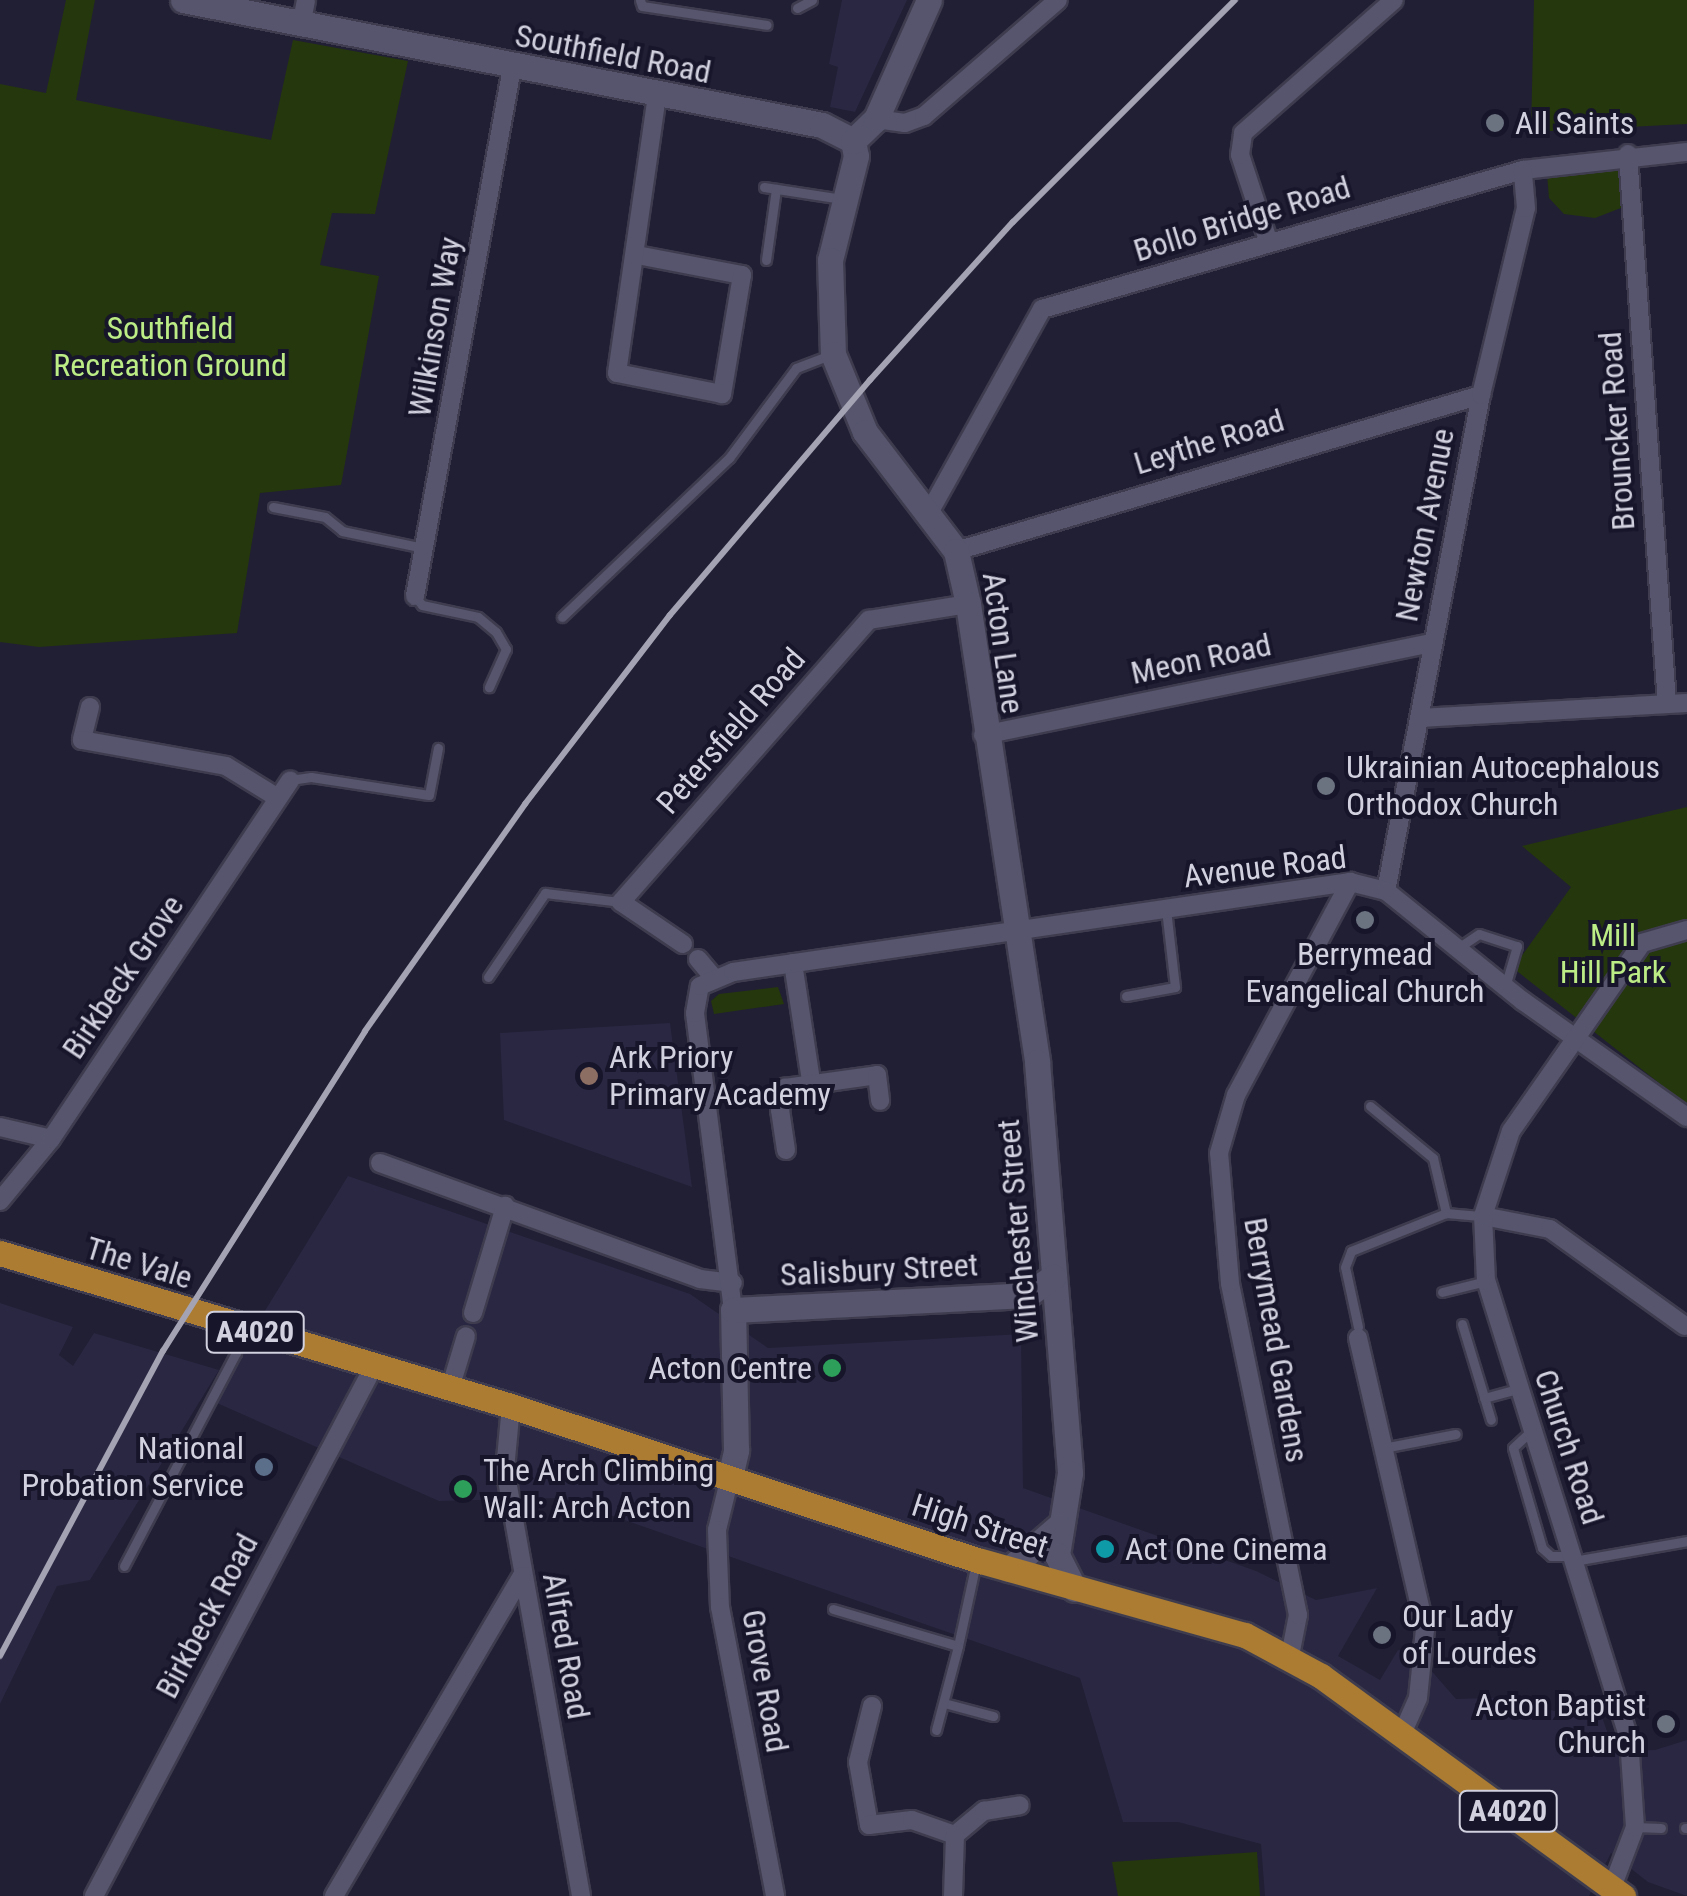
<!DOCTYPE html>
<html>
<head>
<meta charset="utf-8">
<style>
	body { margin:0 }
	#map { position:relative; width:1687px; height:1896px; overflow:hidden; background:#211f34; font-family:"Roboto Condensed",sans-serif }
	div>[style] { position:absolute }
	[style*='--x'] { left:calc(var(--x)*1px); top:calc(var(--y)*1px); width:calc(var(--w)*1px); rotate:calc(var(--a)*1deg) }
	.built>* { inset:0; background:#292742 }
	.green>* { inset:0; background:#25370d }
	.roads { filter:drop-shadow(2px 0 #3e3c4e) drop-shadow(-2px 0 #3e3c4e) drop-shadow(0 2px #3e3c4e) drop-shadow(0 -2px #3e3c4e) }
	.service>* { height:9px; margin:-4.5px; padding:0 4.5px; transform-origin:4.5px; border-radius:4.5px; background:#56556d }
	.minor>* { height:18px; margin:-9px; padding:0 9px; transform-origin:9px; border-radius:9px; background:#56556d }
	.secondary>* { height:25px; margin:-12.5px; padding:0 12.5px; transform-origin:12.5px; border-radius:12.5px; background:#56556d }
	.primary>* { height:25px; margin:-12.5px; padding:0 12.5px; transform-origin:12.5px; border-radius:12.5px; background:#ab7c31 }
	.rail>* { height:6px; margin:-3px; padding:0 3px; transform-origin:3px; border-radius:3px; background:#a4a3b3 }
	.dots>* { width:28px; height:28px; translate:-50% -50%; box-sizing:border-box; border:5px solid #17152a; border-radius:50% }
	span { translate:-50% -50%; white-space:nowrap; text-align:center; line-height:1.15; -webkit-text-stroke:8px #17152a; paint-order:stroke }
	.shield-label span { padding:2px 8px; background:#17152a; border:2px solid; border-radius:8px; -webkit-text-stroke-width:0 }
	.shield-label { font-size:30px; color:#d1d1df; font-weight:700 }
	.street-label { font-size:32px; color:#d1d1df }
	.poi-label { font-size:32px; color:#d1d1df }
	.left { translate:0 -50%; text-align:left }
	.right { translate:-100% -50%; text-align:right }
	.park-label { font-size:32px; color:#bcec85 }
</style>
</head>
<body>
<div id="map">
	<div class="built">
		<div style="clip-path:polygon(842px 0,907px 0,855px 112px,830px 107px,838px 67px,829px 64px)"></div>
		<div style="clip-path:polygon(670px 1023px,692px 1187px,504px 1120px,500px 1033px)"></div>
		<div style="clip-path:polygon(348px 1176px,690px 1294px,768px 1348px,1021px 1334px,1023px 1488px,1256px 1571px,1316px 1600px,1377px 1588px,1338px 1656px,1380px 1680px,1398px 1650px,1415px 1652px,1456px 1699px,1517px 1697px,1554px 1711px,1596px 1700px,1614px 1751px,1655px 1750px,1687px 1740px,1687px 1896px,1648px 1882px,1611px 1853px,1589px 1896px,1265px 1896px,1261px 1844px,1178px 1822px,1123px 1822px,1080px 1678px,561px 1498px,439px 1501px,210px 1400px)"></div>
		<div style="clip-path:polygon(0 1303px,73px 1327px,59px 1355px,73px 1366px,94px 1333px,219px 1370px,90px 1580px,57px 1586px,0 1704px)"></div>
	</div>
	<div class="green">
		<div style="clip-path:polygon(66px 0,95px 0,76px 100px,271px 140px,293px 40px,408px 61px,375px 214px,332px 213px,320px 265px,379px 276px,341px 485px,260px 493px,237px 633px,39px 647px,0 642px,0 84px,46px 93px)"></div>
		<div style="clip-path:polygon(1534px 0,1687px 0,1687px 124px,1531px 132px)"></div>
		<div style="clip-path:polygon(1623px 165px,1626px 206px,1595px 218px,1564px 214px,1549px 198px,1547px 174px)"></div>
		<div style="clip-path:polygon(1687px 807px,1687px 1105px,1513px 968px,1571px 887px,1522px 846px)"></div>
		<div style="clip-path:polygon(778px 987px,784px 1004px,714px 1014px,711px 1001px,719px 994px)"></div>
		<div style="clip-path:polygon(1257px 1852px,1260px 1896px,1118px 1896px,1112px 1862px)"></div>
	</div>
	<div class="roads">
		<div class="service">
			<div style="--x:640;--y:0;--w:6;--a:72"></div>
			<div style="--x:642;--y:6;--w:126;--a:8.6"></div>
			<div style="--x:797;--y:8;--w:17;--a:-28"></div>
			<div style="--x:764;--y:187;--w:79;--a:8.7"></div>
			<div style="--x:766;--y:260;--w:72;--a:-82"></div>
			<div style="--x:273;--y:507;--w:53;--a:10.9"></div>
			<div style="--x:325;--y:517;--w:22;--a:39"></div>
			<div style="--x:342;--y:531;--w:84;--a:11.7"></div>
			<div style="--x:415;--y:596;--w:11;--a:52"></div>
			<div style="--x:422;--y:605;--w:57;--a:12.1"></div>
			<div style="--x:478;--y:617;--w:23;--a:40"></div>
			<div style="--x:496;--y:632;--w:20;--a:60"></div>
			<div style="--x:506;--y:649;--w:42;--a:114.1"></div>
			<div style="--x:562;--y:617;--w:231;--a:-43.6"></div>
			<div style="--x:729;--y:458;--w:112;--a:-53.3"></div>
			<div style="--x:796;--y:368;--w:36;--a:-21"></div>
			<div style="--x:290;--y:780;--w:21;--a:-8"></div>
			<div style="--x:311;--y:777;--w:119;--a:8.7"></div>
			<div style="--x:429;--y:795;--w:48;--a:-79.2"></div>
			<div style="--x:1458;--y:948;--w:25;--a:-34"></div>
			<div style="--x:1479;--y:934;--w:40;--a:18"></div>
			<div style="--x:1517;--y:946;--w:43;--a:106.3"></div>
			<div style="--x:488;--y:977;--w:102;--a:-55.8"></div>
			<div style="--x:545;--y:893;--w:77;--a:6.8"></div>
			<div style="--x:1126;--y:996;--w:50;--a:-10.4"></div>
			<div style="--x:1175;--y:987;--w:79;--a:-96.6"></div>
			<div style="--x:1370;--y:1106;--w:82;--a:39.5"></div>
			<div style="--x:1433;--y:1158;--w:57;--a:76.7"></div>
			<div style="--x:1446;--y:1213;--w:37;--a:5"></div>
			<div style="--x:1442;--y:1292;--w:45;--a:-14"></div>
			<div style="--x:1462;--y:1324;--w:100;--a:73.2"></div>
			<div style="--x:1358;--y:1327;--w:61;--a:-102.2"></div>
			<div style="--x:1345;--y:1267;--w:17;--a:-69"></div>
			<div style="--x:1351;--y:1251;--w:102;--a:-21.8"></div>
			<div style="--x:1484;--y:1398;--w:35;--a:-15"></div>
			<div style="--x:1532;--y:1430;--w:26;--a:137"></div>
			<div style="--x:1513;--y:1448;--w:104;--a:73.8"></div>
			<div style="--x:1542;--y:1548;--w:12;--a:42"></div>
			<div style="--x:1551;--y:1556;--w:22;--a:0"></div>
			<div style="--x:1383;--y:1448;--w:74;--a:-10.9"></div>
			<div style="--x:1574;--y:1561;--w:115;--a:-10"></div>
			<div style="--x:124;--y:1566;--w:241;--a:-62.3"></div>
			<div style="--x:236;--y:1353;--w:25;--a:-81"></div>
			<div style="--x:833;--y:1609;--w:130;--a:16.5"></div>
			<div style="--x:958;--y:1646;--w:85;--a:-77.8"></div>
			<div style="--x:944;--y:1703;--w:51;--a:14.9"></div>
			<div style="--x:936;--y:1730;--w:87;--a:-75.3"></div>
			<div style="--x:1635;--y:1827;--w:26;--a:2"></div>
			<div style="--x:1685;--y:1828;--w:2;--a:0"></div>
		</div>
		<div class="minor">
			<div style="--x:301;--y:26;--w:26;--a:-79"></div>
			<div style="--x:876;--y:119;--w:29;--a:8"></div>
			<div style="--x:905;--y:123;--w:20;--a:-20"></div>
			<div style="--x:924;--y:116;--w:177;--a:-40.9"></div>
			<div style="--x:1628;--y:154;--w:551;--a:85.94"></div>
			<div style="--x:1269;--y:243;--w:93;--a:-108.2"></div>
			<div style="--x:1240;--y:155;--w:22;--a:-82"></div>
			<div style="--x:1243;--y:133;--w:201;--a:-41.4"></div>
			<div style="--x:637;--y:255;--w:107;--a:10.8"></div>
			<div style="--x:742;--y:275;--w:121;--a:99.5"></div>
			<div style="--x:722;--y:394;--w:107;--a:-168.7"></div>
			<div style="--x:617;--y:373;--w:281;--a:-81.8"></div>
			<div style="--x:930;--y:511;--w:231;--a:-61"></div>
			<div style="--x:1042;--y:309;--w:501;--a:-16.12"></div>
			<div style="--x:1523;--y:170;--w:165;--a:-6.3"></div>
			<div style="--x:956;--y:551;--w:548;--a:-16.55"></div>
			<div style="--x:415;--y:596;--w:537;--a:-79.59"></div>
			<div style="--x:90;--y:707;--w:34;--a:104"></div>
			<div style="--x:82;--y:740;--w:146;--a:10.2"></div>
			<div style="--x:226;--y:766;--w:61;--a:31.6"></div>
			<div style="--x:1420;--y:718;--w:267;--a:-3.2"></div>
			<div style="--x:983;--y:735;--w:458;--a:-11.6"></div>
			<div style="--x:1386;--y:891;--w:505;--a:-79.16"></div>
			<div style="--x:1481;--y:395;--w:192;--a:-76.5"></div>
			<div style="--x:1526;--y:208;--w:38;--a:-95"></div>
			<div style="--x:683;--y:944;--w:75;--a:-145.9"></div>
			<div style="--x:621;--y:902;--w:376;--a:-48.7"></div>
			<div style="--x:869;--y:620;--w:100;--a:-9.2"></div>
			<div style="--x:698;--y:959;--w:25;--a:50"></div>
			<div style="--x:793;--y:963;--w:119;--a:81.3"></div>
			<div style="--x:0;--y:1127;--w:52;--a:13.2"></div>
			<div style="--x:786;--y:1150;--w:40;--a:-98.5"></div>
			<div style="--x:780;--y:1110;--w:23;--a:-77"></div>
			<div style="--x:785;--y:1088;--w:93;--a:-8"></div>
			<div style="--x:877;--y:1075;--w:26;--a:83"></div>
			<div style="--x:380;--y:1163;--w:340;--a:19.9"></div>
			<div style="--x:700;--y:1279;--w:33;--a:7"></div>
			<div style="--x:0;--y:1201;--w:80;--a:-50.6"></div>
			<div style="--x:51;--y:1139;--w:431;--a:-56.3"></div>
			<div style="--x:1483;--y:1216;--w:68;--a:11"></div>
			<div style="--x:1550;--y:1229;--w:166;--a:35.7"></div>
			<div style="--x:733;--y:1310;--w:299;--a:-97.3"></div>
			<div style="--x:695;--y:1013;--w:27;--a:-80"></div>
			<div style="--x:700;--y:986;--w:36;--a:-23"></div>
			<div style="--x:733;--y:972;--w:624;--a:-8.3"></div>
			<div style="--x:1350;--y:882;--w:37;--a:14"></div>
			<div style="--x:1386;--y:891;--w:176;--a:38.8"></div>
			<div style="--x:1523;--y:1001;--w:201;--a:35.3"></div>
			<div style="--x:473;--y:1313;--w:112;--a:-73.3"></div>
			<div style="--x:1358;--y:1338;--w:299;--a:77"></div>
			<div style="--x:1425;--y:1629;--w:69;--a:95.8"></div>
			<div style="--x:1418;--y:1698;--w:39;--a:114"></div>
			<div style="--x:450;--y:1389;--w:55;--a:-73.2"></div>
			<div style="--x:511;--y:1406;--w:63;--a:95.4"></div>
			<div style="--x:505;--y:1469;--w:434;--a:79.9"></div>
			<div style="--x:730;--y:1477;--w:55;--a:103.8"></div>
			<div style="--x:717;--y:1530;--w:77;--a:87.8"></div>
			<div style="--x:720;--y:1607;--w:294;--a:79.2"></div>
			<div style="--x:1290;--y:1656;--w:42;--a:-79"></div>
			<div style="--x:1298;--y:1615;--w:339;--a:-101.6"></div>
			<div style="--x:1230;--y:1283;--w:130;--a:-94.8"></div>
			<div style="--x:1219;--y:1153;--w:60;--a:-73.7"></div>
			<div style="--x:1236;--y:1095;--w:242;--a:-61.8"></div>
			<div style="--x:872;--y:1706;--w:58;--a:104"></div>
			<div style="--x:858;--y:1762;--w:64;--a:80.1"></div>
			<div style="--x:869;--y:1825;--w:43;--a:-6.6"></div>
			<div style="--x:912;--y:1820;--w:46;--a:19.2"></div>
			<div style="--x:955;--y:1835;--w:38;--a:-40"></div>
			<div style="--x:984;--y:1811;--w:36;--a:-9"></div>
			<div style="--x:1611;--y:1890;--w:67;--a:-69.1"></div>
			<div style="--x:1635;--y:1827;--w:88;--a:-93.9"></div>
			<div style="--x:1629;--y:1739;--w:480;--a:-107.3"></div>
			<div style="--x:1486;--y:1281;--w:65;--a:-92.6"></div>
			<div style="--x:1483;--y:1216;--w:89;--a:-71.8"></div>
			<div style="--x:1511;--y:1131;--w:229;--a:-55.1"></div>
			<div style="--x:1642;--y:943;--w:47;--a:-16.1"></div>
			<div style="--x:94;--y:1896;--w:599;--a:-62.15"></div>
			<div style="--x:334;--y:1896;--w:371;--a:-59.6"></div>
			<div style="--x:953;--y:1896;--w:61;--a:-88.1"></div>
		</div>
		<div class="secondary">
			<div style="--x:183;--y:0;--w:651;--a:11.07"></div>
			<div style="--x:822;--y:125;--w:35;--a:27"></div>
			<div style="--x:853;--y:141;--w:15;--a:79"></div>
			<div style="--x:856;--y:156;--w:107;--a:104"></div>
			<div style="--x:830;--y:260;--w:94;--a:88.2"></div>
			<div style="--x:833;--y:354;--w:84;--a:67.7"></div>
			<div style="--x:865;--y:432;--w:150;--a:52.6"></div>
			<div style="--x:956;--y:551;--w:54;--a:77.2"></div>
			<div style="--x:968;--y:604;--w:463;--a:81.4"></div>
			<div style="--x:1037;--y:1062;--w:412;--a:85.4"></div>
			<div style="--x:1070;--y:1473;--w:83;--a:99"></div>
			<div style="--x:1057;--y:1555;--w:38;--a:63"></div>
			<div style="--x:853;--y:141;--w:32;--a:-44"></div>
			<div style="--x:876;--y:119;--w:130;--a:-66"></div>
			<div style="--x:730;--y:1477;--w:28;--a:-77"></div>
			<div style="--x:736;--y:1450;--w:140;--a:-91.2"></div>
			<div style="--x:733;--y:1310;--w:294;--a:-2.9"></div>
			<div style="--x:1027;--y:1295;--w:32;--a:-35"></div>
			<div style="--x:1009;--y:1569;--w:66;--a:-40.7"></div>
		</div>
		<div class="primary">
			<div style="--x:0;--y:1253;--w:533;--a:16.67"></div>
			<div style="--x:511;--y:1406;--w:495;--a:18.3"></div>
			<div style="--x:981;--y:1561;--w:274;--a:15.7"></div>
			<div style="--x:1245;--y:1635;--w:86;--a:28.3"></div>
			<div style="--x:1321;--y:1676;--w:374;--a:36.1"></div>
		</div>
	</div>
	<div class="rail">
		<div style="--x:0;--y:1656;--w:346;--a:-61.9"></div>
		<div style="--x:163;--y:1351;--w:378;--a:-57.7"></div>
		<div style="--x:365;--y:1031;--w:278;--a:-54.8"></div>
		<div style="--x:525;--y:804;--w:238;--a:-52.5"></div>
		<div style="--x:670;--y:615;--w:309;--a:-49.6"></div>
		<div style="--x:870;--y:380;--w:213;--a:-47.9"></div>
		<div style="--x:1013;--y:222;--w:314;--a:-45"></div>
	</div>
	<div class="dots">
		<div style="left:1495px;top:123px;background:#6b7280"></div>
		<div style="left:1326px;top:786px;background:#6b7280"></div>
		<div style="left:1365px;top:920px;background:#6b7280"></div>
		<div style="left:589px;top:1076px;background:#8d6e63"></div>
		<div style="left:832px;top:1368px;background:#2e9e5b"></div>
		<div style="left:264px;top:1467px;background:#5c6f8a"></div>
		<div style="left:463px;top:1489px;background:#2e9e5b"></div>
		<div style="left:1105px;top:1549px;background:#0f9aa8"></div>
		<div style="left:1382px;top:1635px;background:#6b7280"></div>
		<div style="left:1666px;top:1724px;background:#6b7280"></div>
	</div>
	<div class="shield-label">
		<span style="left:255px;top:1332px">A4020</span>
		<span style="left:1508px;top:1811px">A4020</span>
	</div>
	<div class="street-label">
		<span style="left:613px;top:54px;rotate:11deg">Southfield Road</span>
		<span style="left:1242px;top:219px;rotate:-17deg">Bollo Bridge Road</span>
		<span style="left:435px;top:327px;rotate:-80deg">Wilkinson Way</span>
		<span style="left:1617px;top:431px;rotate:-94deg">Brouncker Road</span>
		<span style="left:1209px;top:442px;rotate:-17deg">Leythe Road</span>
		<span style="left:1425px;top:525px;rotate:-79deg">Newton Avenue</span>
		<span style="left:1003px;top:643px;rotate:82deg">Acton Lane</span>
		<span style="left:1201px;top:659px;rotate:-12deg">Meon Road</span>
		<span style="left:731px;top:731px;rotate:-49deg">Petersfield Road</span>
		<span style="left:1265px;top:867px;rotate:-7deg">Avenue Road</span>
		<span style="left:123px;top:977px;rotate:-56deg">Birkbeck Grove</span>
		<span style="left:1018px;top:1231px;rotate:-95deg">Winchester Street</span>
		<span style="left:139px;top:1263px;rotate:17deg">The Vale</span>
		<span style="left:879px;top:1270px;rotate:-3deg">Salisbury Street</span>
		<span style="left:1276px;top:1340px;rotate:80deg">Berrymead Gardens</span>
		<span style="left:1569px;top:1447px;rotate:72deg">Church Road</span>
		<span style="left:980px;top:1526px;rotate:18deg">High Street</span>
		<span style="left:207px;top:1616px;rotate:-62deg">Birkbeck Road</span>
		<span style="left:566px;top:1646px;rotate:80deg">Alfred Road</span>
		<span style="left:765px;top:1681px;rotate:80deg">Grove Road</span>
	</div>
	<div class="poi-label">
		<span class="left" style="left:1515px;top:123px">All Saints</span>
		<span class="left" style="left:1346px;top:786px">Ukrainian Autocephalous<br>Orthodox Church</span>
		<span style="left:1365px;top:973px">Berrymead<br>Evangelical Church</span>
		<span class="left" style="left:609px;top:1076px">Ark Priory<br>Primary Academy</span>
		<span class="right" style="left:812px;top:1368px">Acton Centre</span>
		<span class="right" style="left:244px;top:1467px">National<br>Probation Service</span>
		<span class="left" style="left:483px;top:1489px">The Arch Climbing<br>Wall: Arch Acton</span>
		<span class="left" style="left:1125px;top:1549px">Act One Cinema</span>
		<span class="left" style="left:1402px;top:1635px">Our Lady<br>of Lourdes</span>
		<span class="right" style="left:1646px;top:1724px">Acton Baptist<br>Church</span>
	</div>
	<div class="park-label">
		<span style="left:170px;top:347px">Southfield<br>Recreation Ground</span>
		<span style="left:1613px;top:954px">Mill<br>Hill Park</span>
	</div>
</div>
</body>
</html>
